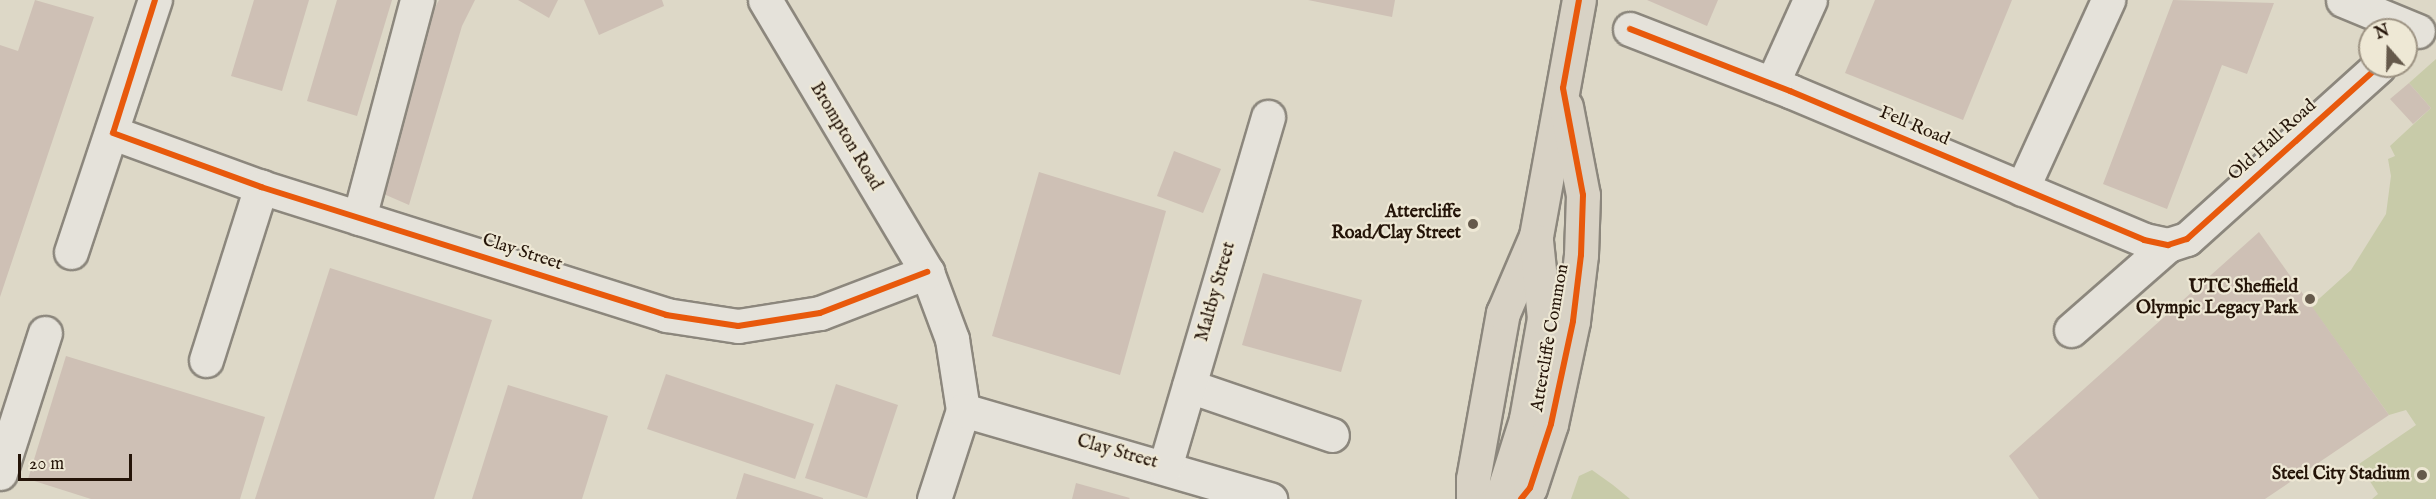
<!DOCTYPE html>
<html>
<head>
<meta charset="utf-8">
<style>
	body { margin:0 }
	#map { position:relative; width:2436px; height:499px; overflow:hidden; background:#ddd8c7; font-family:"IM FELL English",serif }
	div>[style] { position:absolute }
	[style*='--x'] { left:calc(var(--x)*1px); top:calc(var(--y)*1px); width:calc(var(--w)*1px); rotate:calc(var(--a)*1deg) }
	.green>* { inset:0; background:#c8cba9 }
	.building>* { inset:0; background:#cec0b5 }
	.roads { filter:drop-shadow(2px 0 #8c877d) drop-shadow(-2px 0 #8c877d) drop-shadow(0 2px #8c877d) drop-shadow(0 -2px #8c877d) }
	.minor>* { height:33px; margin:-16.5px; padding:0 16.5px; transform-origin:16.5px; border-radius:16.5px; background:#e5e2da }
	.major>* { height:33px; margin:-16.5px; padding:0 16.5px; transform-origin:16.5px; border-radius:16.5px; background:#d8d2c5 }
	.cycleway>* { height:6px; margin:-3px; padding:0 3px; transform-origin:3px; border-radius:3px; background:#e8590c }
	.dots>* { width:16px; height:16px; translate:-50% -50%; box-sizing:border-box; border:3px solid #eee8d5; border-radius:50% }
	span { translate:-50% -50%; white-space:nowrap; text-align:center; line-height:1.15; -webkit-text-stroke:4.5px #eee8d5; paint-order:stroke }
	.street-label { font-size:18px; color:#241408 }
	.poi-label { font-size:18px; color:#241408; font-weight:700 }
	.right { translate:-100% -50%; text-align:right }
	.north { position:absolute; left:2358px; top:18px; width:60px; height:60px; box-sizing:border-box; background:#eee8d5; border:2px solid #9d9383; border-radius:50%; rotate:340deg; font-size:16px; font-weight:700; line-height:24px; text-align:center; color:#241408 }
	.north::after { content:''; display:block; margin:auto; width:21px; height:27px; background:#65594b; clip-path:polygon(50% 0,100% 100%,50% 72%,0 100%) }
	.scale { position:absolute; left:18px; top:454px; width:114px; height:27px; box-sizing:border-box; border:3px solid #241408; border-top:0; padding-left:8px; font-size:18px; line-height:21px; white-space:nowrap; color:#241408; -webkit-text-stroke:4px #eee8d5; paint-order:stroke }
</style>
</head>
<body>
<div id="map">
	<div class="green">
		<div style="clip-path:polygon(2436px 59px,2436px 499px,2372px 499px,2378px 494px,2359px 464px,2416px 425px,2406px 410px,2389px 415px,2311px 306px,2351px 270px,2386px 214px,2391px 176px,2388px 159px,2395px 156px,2390px 146px,2431px 108px,2409px 83px)"></div>
		<div style="clip-path:polygon(1592px 470px,1613px 485px,1630px 499px,1571px 499px,1579px 476px)"></div>
	</div>
	<div class="building">
		<div style="clip-path:polygon(35px 0,94px 17px,0 297px,0 45px,18px 51px)"></div>
		<div style="clip-path:polygon(254px 0,309px 0,282px 91px,231px 76px)"></div>
		<div style="clip-path:polygon(337px 0,392px 0,357px 116px,307px 101px)"></div>
		<div style="clip-path:polygon(439px 0,475px 0,462px 26px,409px 205px,379px 192px,430px 17px)"></div>
		<div style="clip-path:polygon(518px 0,558px 0,549px 18px)"></div>
		<div style="clip-path:polygon(584px 0,662px 0,664px 6px,599px 35px)"></div>
		<div style="clip-path:polygon(1308px 0,1395px 0,1392px 17px)"></div>
		<div style="clip-path:polygon(1647px 0,1718px 0,1707px 26px)"></div>
		<div style="clip-path:polygon(1875px 0,2012px 0,1963px 120px,1845px 73px)"></div>
		<div style="clip-path:polygon(2173px 0,2274px 3px,2247px 74px,2222px 65px,2167px 209px,2103px 184px)"></div>
		<div style="clip-path:polygon(2409px 83px,2431px 108px,2413px 124px,2390px 99px)"></div>
		<div style="clip-path:polygon(1174px 151px,1221px 169px,1203px 213px,1157px 196px)"></div>
		<div style="clip-path:polygon(1039px 172px,1166px 211px,1120px 375px,992px 336px)"></div>
		<div style="clip-path:polygon(2259px 232px,2389px 415px,2265px 499px,2039px 499px,2009px 456px)"></div>
		<div style="clip-path:polygon(330px 268px,492px 320px,434px 499px,255px 499px)"></div>
		<div style="clip-path:polygon(1263px 273px,1362px 300px,1341px 372px,1242px 345px)"></div>
		<div style="clip-path:polygon(66px 356px,265px 417px,240px 499px,91px 499px,28px 479px)"></div>
		<div style="clip-path:polygon(666px 374px,814px 424px,795px 479px,647px 429px)"></div>
		<div style="clip-path:polygon(836px 384px,898px 405px,867px 498px,805px 478px)"></div>
		<div style="clip-path:polygon(508px 385px,608px 416px,582px 499px,472px 499px)"></div>
		<div style="clip-path:polygon(744px 473px,823px 498px,823px 499px,736px 499px)"></div>
		<div style="clip-path:polygon(1076px 483px,1130px 498px,1129px 499px,1072px 499px)"></div>
	</div>
	<div class="roads">
		<div class="minor">
			<div style="--x:765;--y:0;--w:317;--a:59.2"></div>
			<div style="--x:927;--y:272;--w:72;--a:69.5"></div>
			<div style="--x:952;--y:339;--w:72;--a:81.2"></div>
			<div style="--x:963;--y:410;--w:94;--a:108"></div>
			<div style="--x:2343;--y:0;--w:81;--a:22.5"></div>
			<div style="--x:1630;--y:29;--w:172;--a:21.2"></div>
			<div style="--x:1790;--y:91;--w:384;--a:22.8"></div>
			<div style="--x:2144;--y:240;--w:25;--a:12"></div>
			<div style="--x:2168;--y:245;--w:20;--a:-18"></div>
			<div style="--x:2187;--y:239;--w:258;--a:-42"></div>
			<div style="--x:1772;--y:84;--w:92;--a:-65.7"></div>
			<div style="--x:113;--y:133;--w:158;--a:20"></div>
			<div style="--x:261;--y:187;--w:425;--a:17.5"></div>
			<div style="--x:666;--y:315;--w:73;--a:8.7"></div>
			<div style="--x:738;--y:326;--w:83;--a:-9"></div>
			<div style="--x:820;--y:313;--w:115;--a:-21"></div>
			<div style="--x:2022;--y:189;--w:208;--a:-65.5"></div>
			<div style="--x:359;--y:218;--w:226;--a:-75.1"></div>
			<div style="--x:71;--y:252;--w:266;--a:-71.6"></div>
			<div style="--x:2071;--y:330;--w:129;--a:-41.2"></div>
			<div style="--x:206;--y:360;--w:182;--a:-72.4"></div>
			<div style="--x:1189;--y:386;--w:151;--a:18.9"></div>
			<div style="--x:963;--y:410;--w:320;--a:16.2"></div>
			<div style="--x:1165;--y:467;--w:365;--a:-73.6"></div>
			<div style="--x:0;--y:473;--w:147;--a:-72.2"></div>
		</div>
		<div class="major">
			<div style="--x:1473;--y:499;--w:20;--a:-90"></div>
			<div style="--x:1473;--y:479;--w:169;--a:-79.8"></div>
			<div style="--x:1503;--y:313;--w:84;--a:-66.8"></div>
			<div style="--x:1536;--y:236;--w:240;--a:-79.7"></div>
			<div style="--x:1501;--y:499;--w:84;--a:-72.6"></div>
			<div style="--x:1526;--y:419;--w:103;--a:-79.9"></div>
			<div style="--x:1544;--y:318;--w:77;--a:-95.9"></div>
			<div style="--x:1521;--y:499;--w:14;--a:-51"></div>
			<div style="--x:1530;--y:488;--w:67;--a:-71.8"></div>
			<div style="--x:1551;--y:424;--w:105;--a:-77.9"></div>
			<div style="--x:1573;--y:321;--w:66;--a:-83.1"></div>
			<div style="--x:1581;--y:255;--w:60;--a:-88.1"></div>
			<div style="--x:1583;--y:195;--w:90;--a:-100.9"></div>
		</div>
	</div>
	<div class="cycleway">
		<div style="--x:155;--y:0;--w:139;--a:107.5"></div>
		<div style="--x:113;--y:133;--w:158;--a:20"></div>
		<div style="--x:261;--y:187;--w:425;--a:17.5"></div>
		<div style="--x:666;--y:315;--w:73;--a:8.7"></div>
		<div style="--x:738;--y:326;--w:83;--a:-9"></div>
		<div style="--x:820;--y:313;--w:115;--a:-21"></div>
		<div style="--x:1630;--y:29;--w:172;--a:21.2"></div>
		<div style="--x:1790;--y:91;--w:384;--a:22.8"></div>
		<div style="--x:2144;--y:240;--w:25;--a:12"></div>
		<div style="--x:2168;--y:245;--w:20;--a:-18"></div>
		<div style="--x:2187;--y:239;--w:258;--a:-42"></div>
		<div style="--x:1521;--y:499;--w:14;--a:-51"></div>
		<div style="--x:1530;--y:488;--w:67;--a:-71.8"></div>
		<div style="--x:1551;--y:424;--w:105;--a:-77.9"></div>
		<div style="--x:1573;--y:321;--w:66;--a:-83.1"></div>
		<div style="--x:1581;--y:255;--w:60;--a:-88.1"></div>
		<div style="--x:1583;--y:195;--w:109;--a:-100.6"></div>
		<div style="--x:1563;--y:88;--w:89;--a:-79.7"></div>
	</div>
	<div class="dots">
		<div style="left:1473px;top:224px;background:#65594b"></div>
		<div style="left:2310px;top:299px;background:#65594b"></div>
		<div style="left:2422px;top:475px;background:#65594b"></div>
	</div>
	<div class="street-label">
		<span style="left:1914px;top:127px;rotate:23deg">Fell Road</span>
		<span style="left:845px;top:137px;rotate:59deg">Brompton Road</span>
		<span style="left:2273px;top:141px;rotate:-42deg">Old Hall Road</span>
		<span style="left:522px;top:253px;rotate:18deg">Clay Street</span>
		<span style="left:1217px;top:292px;rotate:-74deg">Maltby Street</span>
		<span style="left:1551px;top:338px;rotate:-80deg">Attercliffe Common</span>
		<span style="left:1117px;top:453px;rotate:16deg">Clay Street</span>
	</div>
	<div class="poi-label">
		<span class="right" style="left:1461px;top:224px">Attercliffe<br>Road/Clay Street</span>
		<span class="right" style="left:2298px;top:299px">UTC Sheffield<br>Olympic Legacy Park</span>
		<span class="right" style="left:2410px;top:475px">Steel City Stadium</span>
	</div>
	<div class="north">N</div>
	<div class="scale">20 m</div>
</div>
</body>
</html>
